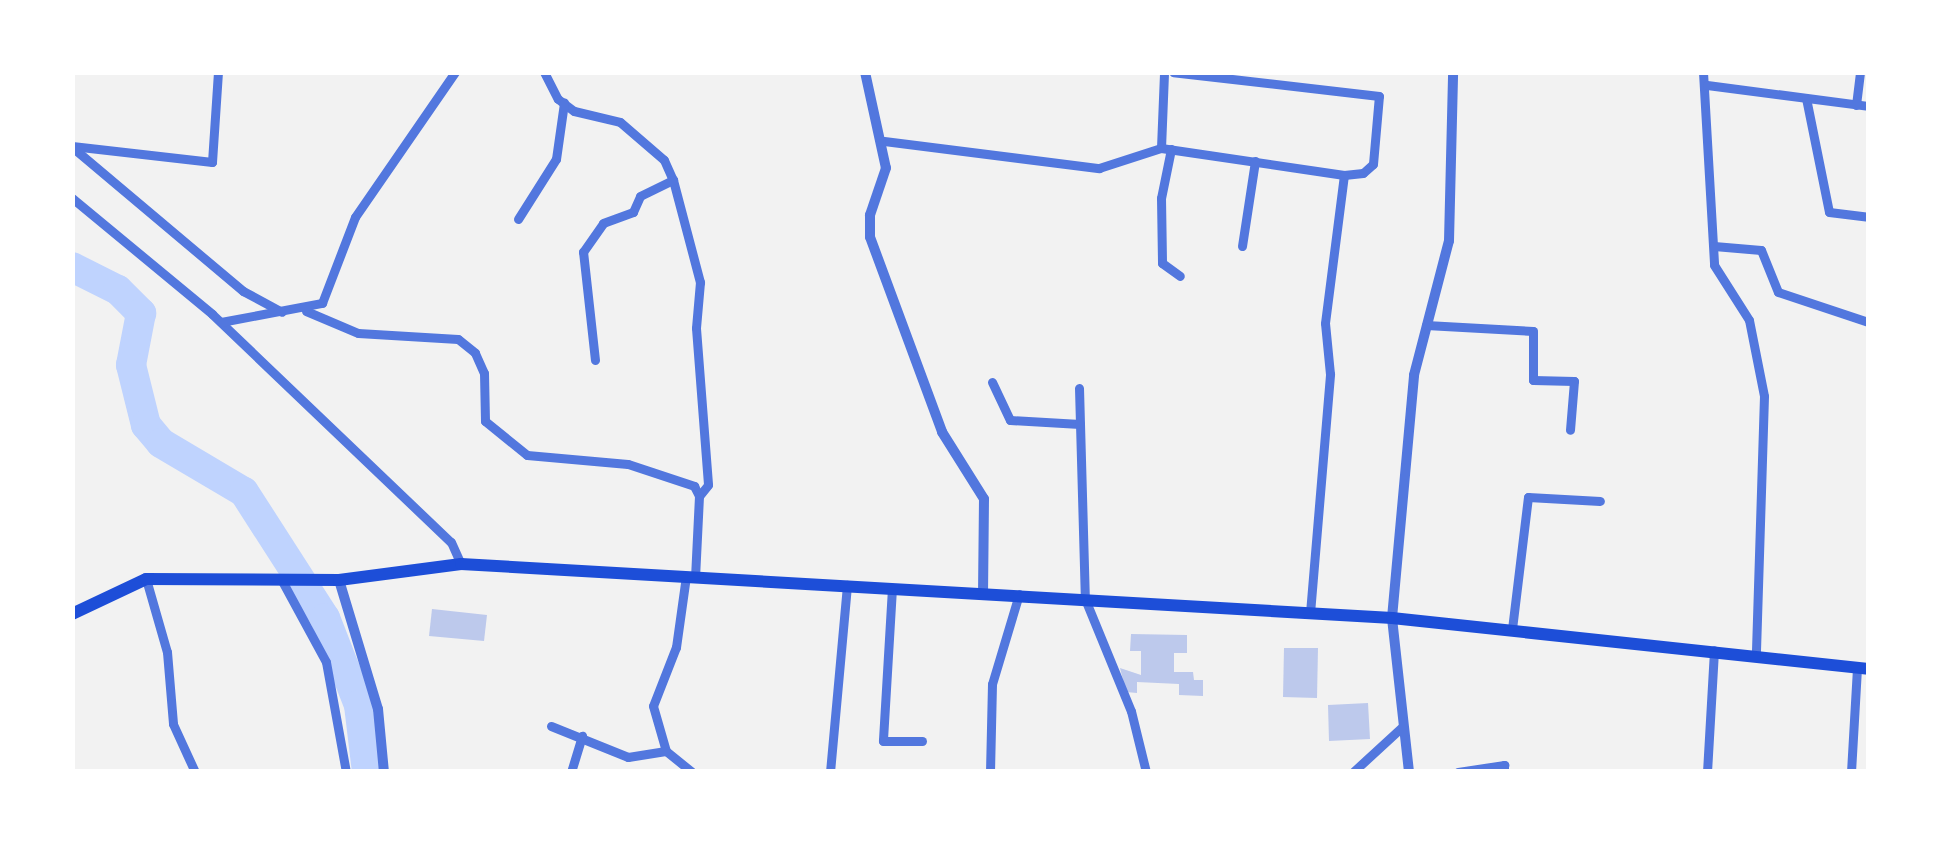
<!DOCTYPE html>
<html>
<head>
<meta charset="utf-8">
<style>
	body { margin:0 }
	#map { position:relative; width:1941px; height:844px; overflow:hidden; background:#f2f2f2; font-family:"DM Sans",sans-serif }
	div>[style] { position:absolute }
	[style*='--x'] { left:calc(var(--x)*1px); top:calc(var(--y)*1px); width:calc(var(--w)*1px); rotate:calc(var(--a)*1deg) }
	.river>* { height:30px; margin:-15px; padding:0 15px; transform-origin:15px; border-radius:15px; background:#bfd3fe }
	.building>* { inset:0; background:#bdc9ec }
	.minor>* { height:9px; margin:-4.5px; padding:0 4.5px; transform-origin:4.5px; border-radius:4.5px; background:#5277de }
	.tertiary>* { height:10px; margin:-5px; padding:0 5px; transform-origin:5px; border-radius:5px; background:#5277de }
	.primary>* { height:12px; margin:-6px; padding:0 6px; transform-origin:6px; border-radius:6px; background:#1d4ed8 }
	span { translate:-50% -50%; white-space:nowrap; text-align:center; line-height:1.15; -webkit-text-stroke:8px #fff; paint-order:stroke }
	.frame { position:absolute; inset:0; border:75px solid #fff; pointer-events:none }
</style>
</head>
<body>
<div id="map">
	<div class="river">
		<div style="--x:72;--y:267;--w:51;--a:26.6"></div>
		<div style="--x:118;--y:290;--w:33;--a:45"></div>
		<div style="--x:141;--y:313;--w:53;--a:100.9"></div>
		<div style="--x:131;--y:365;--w:62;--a:76"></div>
		<div style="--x:146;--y:425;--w:23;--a:50"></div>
		<div style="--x:161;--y:443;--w:96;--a:30.6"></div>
		<div style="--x:244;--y:492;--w:150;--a:57.3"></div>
		<div style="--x:325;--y:618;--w:93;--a:68.7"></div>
		<div style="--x:359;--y:705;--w:67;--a:83.2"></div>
	</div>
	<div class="building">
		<div style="clip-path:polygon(432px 609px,487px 615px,484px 641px,429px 636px)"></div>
		<div style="clip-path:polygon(1131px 634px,1187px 635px,1187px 653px,1174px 653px,1174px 672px,1193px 672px,1194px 680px,1203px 680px,1203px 696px,1179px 695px,1179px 684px,1137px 682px,1137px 693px,1126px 692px,1120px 668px,1141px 675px,1141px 651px,1130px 651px)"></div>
		<div style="clip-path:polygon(1284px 648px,1318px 648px,1317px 698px,1283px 697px)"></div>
		<div style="clip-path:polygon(1368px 703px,1370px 739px,1329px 741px,1328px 705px)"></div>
	</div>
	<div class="minor">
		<div style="--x:544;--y:72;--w:30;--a:63"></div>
		<div style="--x:558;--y:99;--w:20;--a:37"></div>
		<div style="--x:574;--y:111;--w:47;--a:13.4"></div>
		<div style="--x:620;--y:122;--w:58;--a:40.8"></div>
		<div style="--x:664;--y:160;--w:22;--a:66"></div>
		<div style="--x:673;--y:180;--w:106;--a:75.2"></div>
		<div style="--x:700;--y:282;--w:46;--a:95"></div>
		<div style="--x:696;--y:328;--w:157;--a:85.6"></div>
		<div style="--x:708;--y:485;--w:14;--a:129"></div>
		<div style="--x:1703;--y:72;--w:193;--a:86.7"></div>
		<div style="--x:1714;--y:265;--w:65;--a:57.5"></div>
		<div style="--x:1749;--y:320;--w:77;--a:78.8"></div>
		<div style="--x:1764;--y:396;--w:258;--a:91.8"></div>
		<div style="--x:1707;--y:85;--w:162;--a:7.4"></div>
		<div style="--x:1806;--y:98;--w:116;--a:78.6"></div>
		<div style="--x:1829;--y:212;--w:39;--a:7"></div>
		<div style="--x:1856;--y:105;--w:33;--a:-83"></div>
		<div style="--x:884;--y:141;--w:217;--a:7.2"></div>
		<div style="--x:1099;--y:168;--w:65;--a:-17.9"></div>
		<div style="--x:1161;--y:148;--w:185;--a:8.4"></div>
		<div style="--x:1344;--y:175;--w:19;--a:-6"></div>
		<div style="--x:1363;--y:173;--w:13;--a:-42"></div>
		<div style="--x:1373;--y:164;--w:68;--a:-85"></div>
		<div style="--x:1379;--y:96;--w:207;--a:-173.4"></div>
		<div style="--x:72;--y:146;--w:141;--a:6.5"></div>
		<div style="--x:212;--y:162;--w:90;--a:-86.2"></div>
		<div style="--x:72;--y:147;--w:224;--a:40.1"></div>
		<div style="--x:243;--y:291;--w:44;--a:28.3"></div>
		<div style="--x:1161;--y:148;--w:76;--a:-87.7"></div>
		<div style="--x:1171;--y:149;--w:50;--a:101.5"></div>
		<div style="--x:1161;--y:198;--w:65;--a:89.1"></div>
		<div style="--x:1162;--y:263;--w:22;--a:36"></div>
		<div style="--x:72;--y:198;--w:182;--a:39.6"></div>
		<div style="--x:212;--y:314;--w:330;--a:43.7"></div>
		<div style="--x:451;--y:542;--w:24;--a:66"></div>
		<div style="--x:518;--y:219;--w:71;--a:-57.7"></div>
		<div style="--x:556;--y:159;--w:57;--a:-81.9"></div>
		<div style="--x:1242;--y:246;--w:86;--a:-81.3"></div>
		<div style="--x:1714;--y:246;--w:47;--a:4.9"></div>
		<div style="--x:1761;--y:250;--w:45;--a:68"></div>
		<div style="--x:1778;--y:292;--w:95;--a:18.4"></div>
		<div style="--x:306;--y:311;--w:56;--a:22.9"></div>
		<div style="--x:358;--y:333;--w:100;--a:3.4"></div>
		<div style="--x:458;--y:339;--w:22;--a:39"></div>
		<div style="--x:475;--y:353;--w:22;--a:66"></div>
		<div style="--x:484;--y:373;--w:48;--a:88.8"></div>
		<div style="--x:485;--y:421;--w:54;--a:39"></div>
		<div style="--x:527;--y:455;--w:101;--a:5.1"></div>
		<div style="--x:628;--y:464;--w:70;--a:18.4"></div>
		<div style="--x:694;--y:486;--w:11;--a:63"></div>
		<div style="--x:699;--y:496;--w:81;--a:92.8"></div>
		<div style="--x:221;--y:322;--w:103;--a:-10.7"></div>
		<div style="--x:322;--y:303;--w:92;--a:-69"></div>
		<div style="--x:355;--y:217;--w:176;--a:-55.4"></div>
		<div style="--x:1426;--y:325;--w:107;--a:3.2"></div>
		<div style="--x:1533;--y:331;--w:49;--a:90"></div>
		<div style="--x:1533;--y:380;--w:41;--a:1.4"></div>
		<div style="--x:1574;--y:381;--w:49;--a:94.7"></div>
		<div style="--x:595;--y:360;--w:109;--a:-96.3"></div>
		<div style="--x:583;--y:252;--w:35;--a:-55"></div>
		<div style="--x:603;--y:223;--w:32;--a:-20"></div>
		<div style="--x:633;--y:212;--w:17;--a:-66"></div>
		<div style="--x:640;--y:196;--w:37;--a:-26"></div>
		<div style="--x:992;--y:382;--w:42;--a:64.7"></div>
		<div style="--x:1010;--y:420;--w:70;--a:3.3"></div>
		<div style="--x:1079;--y:388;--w:211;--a:88.4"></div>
		<div style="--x:1085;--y:599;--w:121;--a:67.7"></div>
		<div style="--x:1131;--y:711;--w:63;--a:76.2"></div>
		<div style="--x:686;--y:576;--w:72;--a:98"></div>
		<div style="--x:676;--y:647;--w:63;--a:111.3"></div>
		<div style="--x:653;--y:706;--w:47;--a:73.9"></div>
		<div style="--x:666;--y:751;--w:33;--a:39"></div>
		<div style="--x:146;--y:579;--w:76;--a:74"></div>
		<div style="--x:167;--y:652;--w:72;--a:85.2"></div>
		<div style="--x:173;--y:724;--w:53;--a:65.4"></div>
		<div style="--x:281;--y:579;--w:94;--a:61.5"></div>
		<div style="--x:326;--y:662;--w:112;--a:79.7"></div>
		<div style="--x:892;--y:588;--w:153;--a:93.4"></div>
		<div style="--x:883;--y:741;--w:39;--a:0"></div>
		<div style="--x:1310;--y:613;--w:240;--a:-85.2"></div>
		<div style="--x:1330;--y:374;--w:51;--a:-95.6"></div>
		<div style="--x:1325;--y:323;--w:149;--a:-82.7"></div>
		<div style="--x:1512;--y:629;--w:133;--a:-83.1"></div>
		<div style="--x:1528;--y:497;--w:72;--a:3.2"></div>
		<div style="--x:551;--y:726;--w:83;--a:21.9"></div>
		<div style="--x:628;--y:757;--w:38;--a:-9"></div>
		<div style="--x:571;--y:772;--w:38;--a:-73"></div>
		<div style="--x:830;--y:772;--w:188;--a:-84.8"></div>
		<div style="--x:990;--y:772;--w:88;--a:-88.7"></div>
		<div style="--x:992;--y:684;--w:94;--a:-73.3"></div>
		<div style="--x:1353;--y:772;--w:68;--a:-42.6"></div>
		<div style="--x:1458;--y:772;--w:47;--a:-8.7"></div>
		<div style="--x:1504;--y:765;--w:7;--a:90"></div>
		<div style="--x:1707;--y:772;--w:122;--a:-86.7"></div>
		<div style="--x:1851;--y:772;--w:105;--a:-86.7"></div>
	</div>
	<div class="tertiary">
		<div style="--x:865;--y:72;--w:98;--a:77.7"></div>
		<div style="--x:886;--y:168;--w:50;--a:108.8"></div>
		<div style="--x:870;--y:215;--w:22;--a:90"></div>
		<div style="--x:870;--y:237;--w:208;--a:69.7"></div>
		<div style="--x:942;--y:432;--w:79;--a:57.9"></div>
		<div style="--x:984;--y:499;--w:94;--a:90.6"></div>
		<div style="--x:339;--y:580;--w:135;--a:73.2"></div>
		<div style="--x:378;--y:709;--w:63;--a:84.6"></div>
		<div style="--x:1409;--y:772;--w:155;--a:-96.3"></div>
		<div style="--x:1392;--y:618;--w:244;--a:-84.8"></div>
		<div style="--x:1414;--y:375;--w:138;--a:-75.4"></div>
		<div style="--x:1449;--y:241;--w:169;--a:-88.6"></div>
	</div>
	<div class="primary">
		<div style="--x:72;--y:614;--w:82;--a:-25.3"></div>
		<div style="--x:146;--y:579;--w:193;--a:0.3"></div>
		<div style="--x:339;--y:580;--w:123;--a:-7.5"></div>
		<div style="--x:461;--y:564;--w:933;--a:3.32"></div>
		<div style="--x:1392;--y:618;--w:479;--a:6.1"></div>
	</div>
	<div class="frame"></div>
</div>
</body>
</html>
